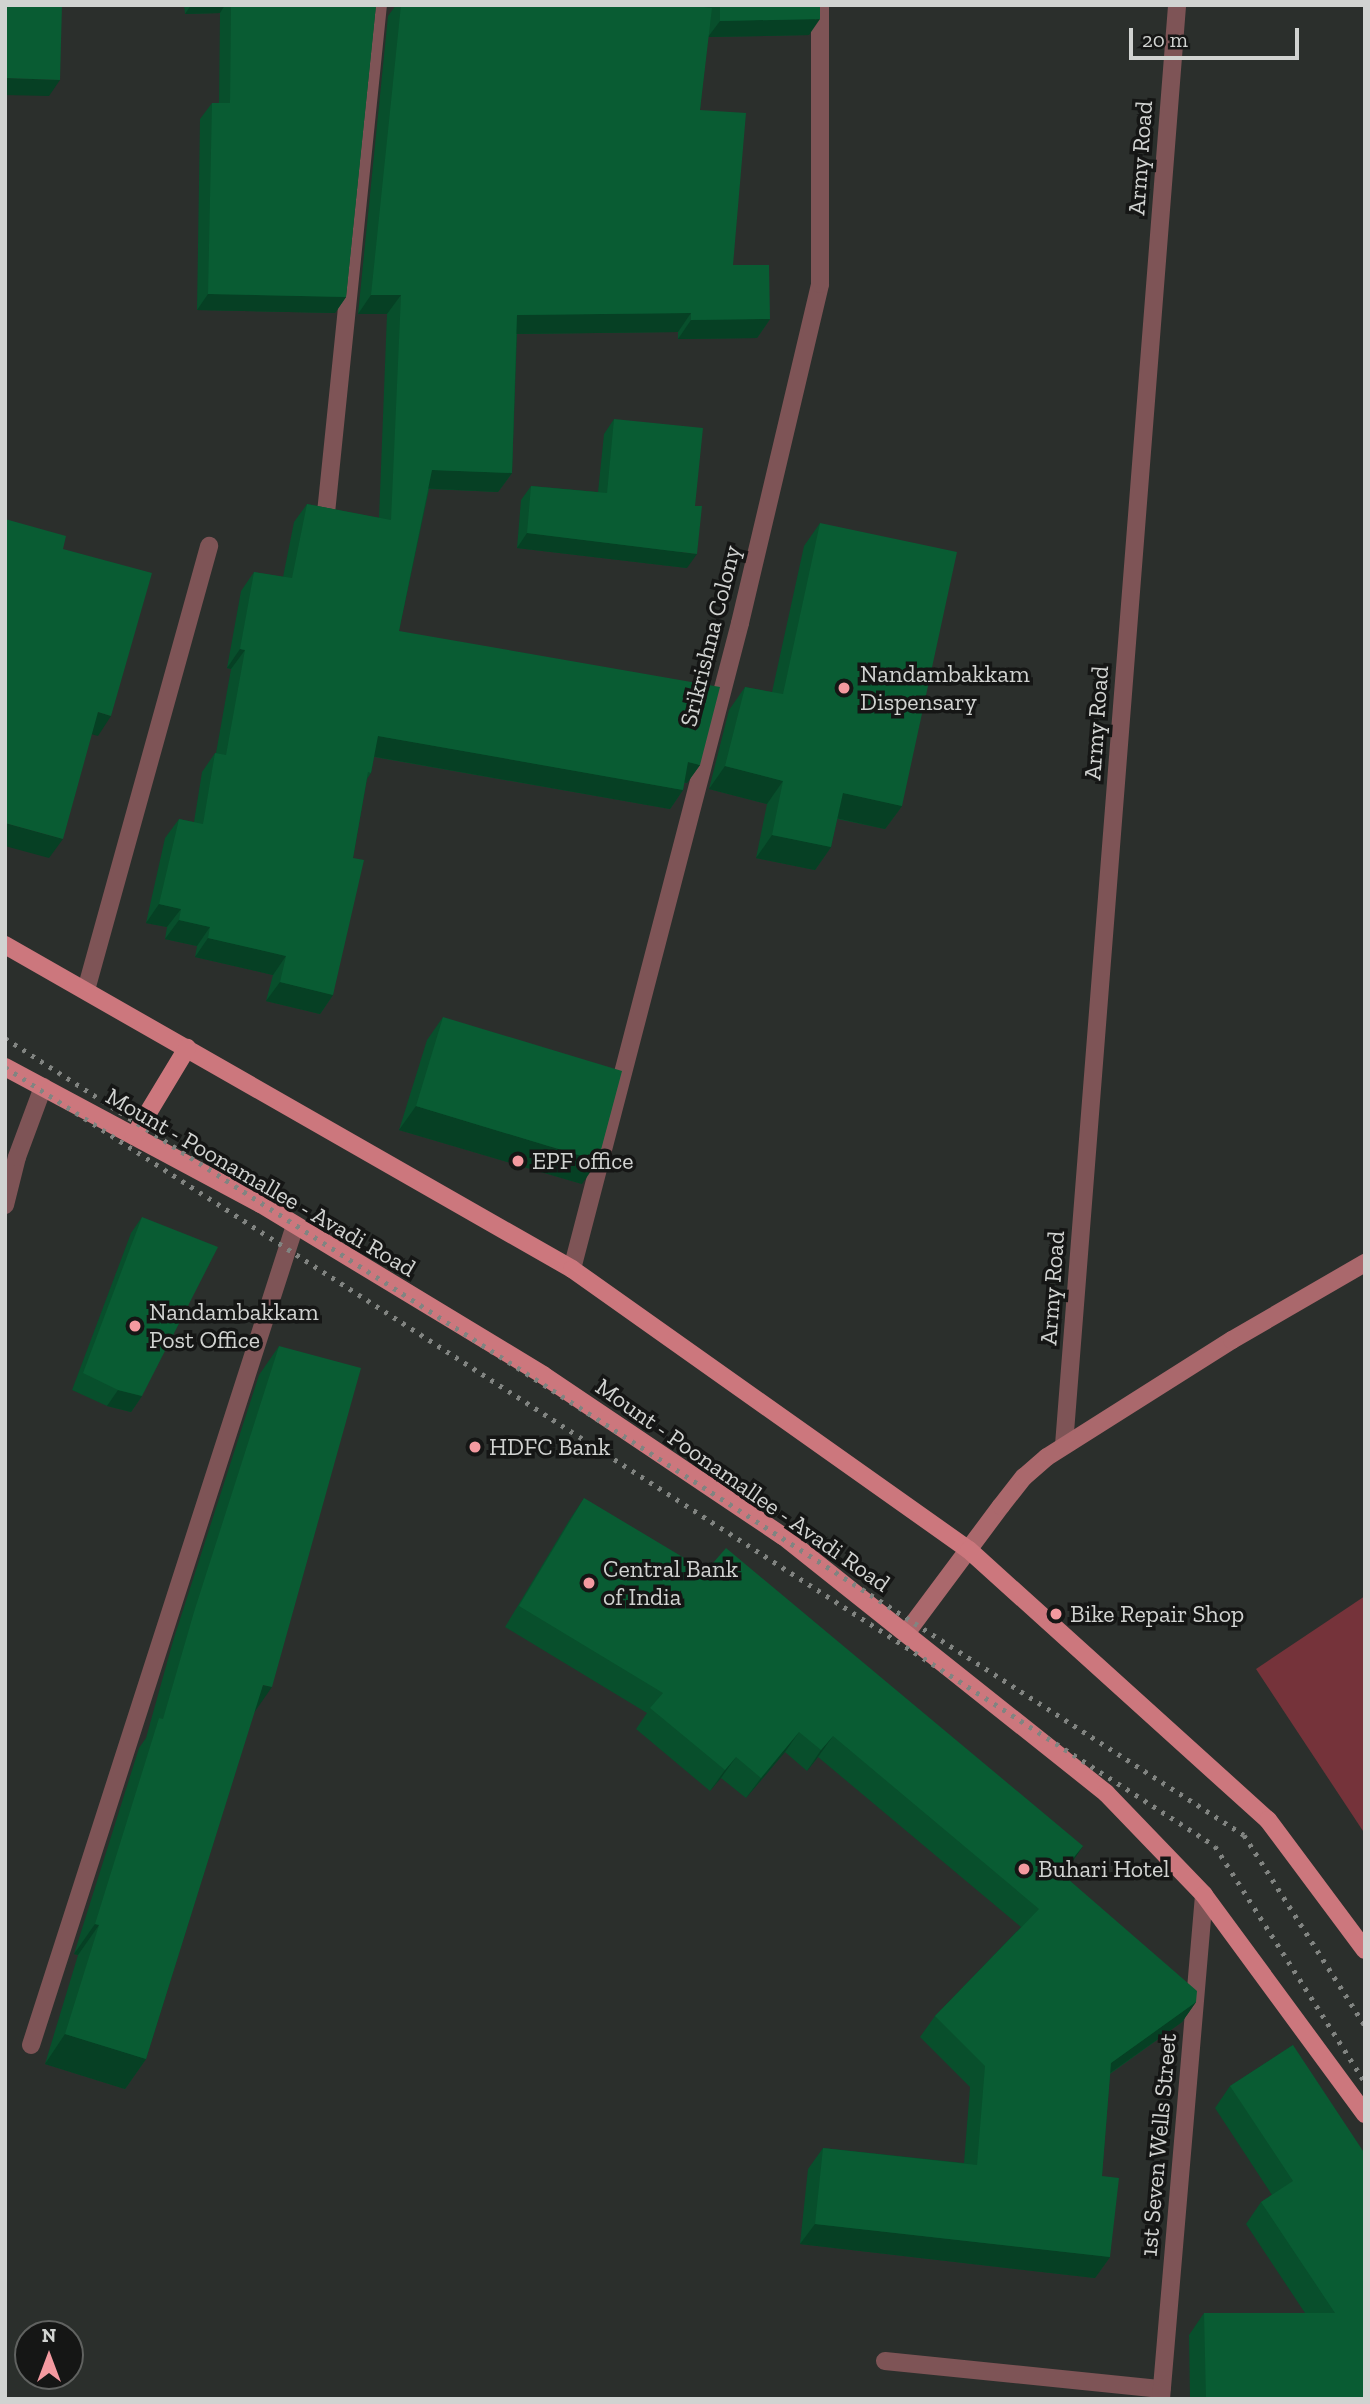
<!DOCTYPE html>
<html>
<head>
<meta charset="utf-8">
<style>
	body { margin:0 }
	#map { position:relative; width:1370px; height:2404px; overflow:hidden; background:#2b2f2c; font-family:"Zilla Slab",serif }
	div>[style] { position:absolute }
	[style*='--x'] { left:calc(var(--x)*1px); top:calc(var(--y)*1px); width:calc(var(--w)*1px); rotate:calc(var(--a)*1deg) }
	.green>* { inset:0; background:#75333a }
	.service>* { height:18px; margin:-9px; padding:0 9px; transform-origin:9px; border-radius:9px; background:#7e5456 }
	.minor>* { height:18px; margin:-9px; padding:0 9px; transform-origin:9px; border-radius:9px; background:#7e5456 }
	.tertiary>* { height:18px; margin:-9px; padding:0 9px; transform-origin:9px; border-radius:9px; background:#7e5456 }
	.secondary>* { height:18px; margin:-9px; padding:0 9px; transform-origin:9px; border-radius:9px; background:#aa686c }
	.primary>* { height:18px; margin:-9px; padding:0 9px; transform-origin:9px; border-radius:9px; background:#cc777d }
	.rail>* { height:5px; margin-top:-2.5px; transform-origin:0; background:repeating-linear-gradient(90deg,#818481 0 3.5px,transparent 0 10.5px) }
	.wall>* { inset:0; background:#084f2c }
	.shaded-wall>* { inset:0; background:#064024 }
	.building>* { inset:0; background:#095c33 }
	.dots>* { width:19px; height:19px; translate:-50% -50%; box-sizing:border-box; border:4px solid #151615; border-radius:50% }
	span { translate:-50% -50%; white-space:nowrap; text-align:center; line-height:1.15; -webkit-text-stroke:7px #151615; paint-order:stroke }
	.street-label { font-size:24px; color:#d1d3d1 }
	.poi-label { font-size:24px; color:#d1d3d1 }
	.left { translate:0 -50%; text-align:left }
	.frame { position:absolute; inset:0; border:7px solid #d1d3d1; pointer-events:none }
	.north { position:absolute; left:14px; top:2320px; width:70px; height:70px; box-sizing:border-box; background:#151615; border:2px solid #606260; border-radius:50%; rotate:0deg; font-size:19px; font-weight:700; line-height:28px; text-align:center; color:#d1d3d1 }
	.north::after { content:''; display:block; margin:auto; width:24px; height:32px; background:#f49aa0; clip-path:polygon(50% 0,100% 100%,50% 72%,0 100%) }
	.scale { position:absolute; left:1129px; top:28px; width:170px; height:32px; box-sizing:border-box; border:4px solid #d1d3d1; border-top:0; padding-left:9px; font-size:21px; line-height:24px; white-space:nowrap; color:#d1d3d1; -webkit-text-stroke:5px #151615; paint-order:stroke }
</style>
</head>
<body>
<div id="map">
	<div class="green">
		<div style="clip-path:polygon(1365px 1596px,1365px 1834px,1256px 1669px)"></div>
	</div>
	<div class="service">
		<div style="--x:86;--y:990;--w:461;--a:-74.5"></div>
		<div style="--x:5;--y:1205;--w:49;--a:-76"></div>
		<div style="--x:17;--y:1157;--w:75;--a:-69.6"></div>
		<div style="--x:885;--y:2361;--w:278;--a:5.8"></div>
	</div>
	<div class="minor">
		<div style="--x:326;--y:513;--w:511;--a:-84.16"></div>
		<div style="--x:572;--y:1269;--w:667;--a:-75.42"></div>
		<div style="--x:740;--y:623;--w:348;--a:-76.7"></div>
		<div style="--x:820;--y:284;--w:279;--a:-90"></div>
		<div style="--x:31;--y:2045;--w:861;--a:-72.15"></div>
		<div style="--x:1161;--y:2399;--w:506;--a:-85.12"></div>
	</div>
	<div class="tertiary">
		<div style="--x:1064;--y:1445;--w:1444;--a:-85.51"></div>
	</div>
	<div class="secondary">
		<div style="--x:907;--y:1632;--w:157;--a:-53.3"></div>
		<div style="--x:1001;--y:1506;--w:37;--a:-52"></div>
		<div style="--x:1024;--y:1477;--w:30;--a:-41"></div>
		<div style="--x:1047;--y:1457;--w:219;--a:-32.3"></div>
		<div style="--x:1232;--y:1340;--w:154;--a:-30.1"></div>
	</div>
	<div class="primary">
		<div style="--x:5;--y:945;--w:653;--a:29.74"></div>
		<div style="--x:572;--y:1269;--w:486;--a:35.3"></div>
		<div style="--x:969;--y:1550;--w:403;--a:42.1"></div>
		<div style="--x:1268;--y:1820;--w:162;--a:53.3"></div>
		<div style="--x:5;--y:1067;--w:290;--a:28.2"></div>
		<div style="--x:261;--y:1204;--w:330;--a:31.2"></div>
		<div style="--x:543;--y:1375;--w:289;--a:33.9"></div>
		<div style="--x:783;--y:1536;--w:413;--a:38.5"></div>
		<div style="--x:1106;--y:1793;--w:141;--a:46.1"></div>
		<div style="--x:1204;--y:1895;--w:272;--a:53.7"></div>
		<div style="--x:134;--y:1136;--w:103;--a:-58.9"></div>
	</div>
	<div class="rail">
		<div style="--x:5;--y:1038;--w:1473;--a:32.75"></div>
		<div style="--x:1244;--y:1835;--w:226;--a:57.6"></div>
		<div style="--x:5;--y:1067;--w:1439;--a:32.77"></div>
		<div style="--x:1215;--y:1846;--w:280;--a:57.6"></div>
	</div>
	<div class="wall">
		<div style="clip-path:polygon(184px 5px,376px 5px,346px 297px,335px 313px,197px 310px,200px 119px,212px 103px,219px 103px,220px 13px,185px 14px)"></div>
		<div style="clip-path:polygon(396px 5px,687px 5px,708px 7px,708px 5px,820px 5px,809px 35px,708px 37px,700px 110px,733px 265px,770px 319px,757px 338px,678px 339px,678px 332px,517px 334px,512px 473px,498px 492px,429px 489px,399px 631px,700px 765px,687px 783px,684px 783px,683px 790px,670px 809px,374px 757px,371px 773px,367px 779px,353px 858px,333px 995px,320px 1014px,266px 1001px,273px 975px,195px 957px,197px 946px,165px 939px,167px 927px,146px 923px,165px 838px,179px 819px,194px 822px,202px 772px,215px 753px,216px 753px,231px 669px,227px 668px,241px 591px,254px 572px,283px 577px,294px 522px,307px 504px,379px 518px,387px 314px,358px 314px,388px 16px)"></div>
		<div style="clip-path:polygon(614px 419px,687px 568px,517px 548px,521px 500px,531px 486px,598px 492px,604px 434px)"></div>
		<div style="clip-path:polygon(820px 523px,902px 806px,885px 829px,837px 819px,831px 847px,815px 870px,756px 858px,767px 804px,709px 789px,729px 710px,745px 687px,772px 692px,804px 546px)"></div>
		<div style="clip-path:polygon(443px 1017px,582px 1184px,399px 1130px,427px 1040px)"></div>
		<div style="clip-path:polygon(142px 1217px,142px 1396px,131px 1412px,107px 1406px,72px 1390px,131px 1233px)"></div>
		<div style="clip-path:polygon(279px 1346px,254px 1712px,146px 2059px,125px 2089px,45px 2064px,78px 1955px,74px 1954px,139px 1748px,146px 1738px,173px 1641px,259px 1375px)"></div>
		<div style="clip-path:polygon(584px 1498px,1083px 1846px,1063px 1874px,1196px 2002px,1182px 2022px,1110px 2074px,1102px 2176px,1110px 2257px,1095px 2278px,800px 2244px,808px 2169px,823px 2148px,964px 2163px,970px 2087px,920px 2037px,935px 2016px,1021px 1927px,818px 1757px,807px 1771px,785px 1752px,746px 1798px,721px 1778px,710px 1791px,636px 1729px,647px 1713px,505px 1627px,570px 1519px)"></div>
		<div style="clip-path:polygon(1293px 2045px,1365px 2399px,1190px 2399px,1189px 2335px,1204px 2313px,1305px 2313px,1246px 2224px,1261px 2202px,1272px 2195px,1215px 2108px,1230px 2086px)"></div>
	</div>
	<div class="shaded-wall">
		<div style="clip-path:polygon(191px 5px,225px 5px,220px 13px,185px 14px)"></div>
		<div style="clip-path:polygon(820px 19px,809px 35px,708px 37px,720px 21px)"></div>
		<div style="clip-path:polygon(5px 78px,60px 80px,49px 96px,5px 95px)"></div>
		<div style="clip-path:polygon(208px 294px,346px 297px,335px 313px,197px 310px)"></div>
		<div style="clip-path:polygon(371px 295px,401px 295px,387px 314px,358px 314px)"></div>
		<div style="clip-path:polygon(691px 313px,678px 332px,504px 334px,517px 315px)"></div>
		<div style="clip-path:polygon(770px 319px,757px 338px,678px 339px,691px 320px)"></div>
		<div style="clip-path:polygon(432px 470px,512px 473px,498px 492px,419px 488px)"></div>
		<div style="clip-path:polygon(527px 533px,697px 554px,687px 568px,517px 548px)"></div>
		<div style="clip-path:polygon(240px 649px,245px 650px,231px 669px,227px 668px)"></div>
		<div style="clip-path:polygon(98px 712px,111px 716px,98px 736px,84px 732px)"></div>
		<div style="clip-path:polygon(378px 736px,683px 790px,670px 809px,365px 755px)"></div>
		<div style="clip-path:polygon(688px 762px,700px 765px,687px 783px,675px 780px)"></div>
		<div style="clip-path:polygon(725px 766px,783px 781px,767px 804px,709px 789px)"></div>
		<div style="clip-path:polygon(843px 793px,902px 806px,885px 829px,827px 816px)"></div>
		<div style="clip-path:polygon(5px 823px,63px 839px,49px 858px,5px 846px)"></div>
		<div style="clip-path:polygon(772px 835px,831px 847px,815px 870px,756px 858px)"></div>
		<div style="clip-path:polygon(159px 904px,181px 909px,167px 927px,146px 923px)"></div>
		<div style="clip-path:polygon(179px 920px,210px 927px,197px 946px,165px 939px)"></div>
		<div style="clip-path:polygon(208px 938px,286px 956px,273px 975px,195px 957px)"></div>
		<div style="clip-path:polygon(280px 982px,333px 995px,320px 1014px,266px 1001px)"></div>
		<div style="clip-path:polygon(416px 1106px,598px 1161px,582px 1184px,399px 1130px)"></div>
		<div style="clip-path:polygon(118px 1390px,142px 1396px,131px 1412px,107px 1406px)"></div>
		<div style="clip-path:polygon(263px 1685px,272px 1687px,251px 1717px)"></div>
		<div style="clip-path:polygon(799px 1732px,785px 1752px,746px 1798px,761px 1778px)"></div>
		<div style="clip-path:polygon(833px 1736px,818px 1757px,807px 1771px,821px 1750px)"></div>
		<div style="clip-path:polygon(736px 1757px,721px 1778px,710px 1791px,725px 1770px)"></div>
		<div style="clip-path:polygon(1083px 1846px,1069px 1867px,1046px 1893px,1061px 1873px)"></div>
		<div style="clip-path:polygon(95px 1924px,99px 1925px,78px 1955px,74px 1954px)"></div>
		<div style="clip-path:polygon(1196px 2002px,1182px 2022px,1096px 2083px,1111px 2063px)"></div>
		<div style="clip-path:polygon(65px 2034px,146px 2059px,125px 2089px,45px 2064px)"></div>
		<div style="clip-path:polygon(815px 2224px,1110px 2257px,1095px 2278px,800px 2244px)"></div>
	</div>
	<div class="building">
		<div style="clip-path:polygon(5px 5px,62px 5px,60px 80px,5px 78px)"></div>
		<div style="clip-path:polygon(231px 5px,376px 5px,346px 297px,208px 294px,212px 103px,230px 103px)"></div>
		<div style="clip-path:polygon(401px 5px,687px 5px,712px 8px,700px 110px,746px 113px,733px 265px,769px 265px,770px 319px,691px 320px,691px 313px,517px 315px,512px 473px,432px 470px,399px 631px,720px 687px,700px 765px,688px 762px,683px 790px,378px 736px,371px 773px,368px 772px,353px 858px,364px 860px,333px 995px,280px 982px,286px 956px,208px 938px,210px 927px,179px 920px,181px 909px,159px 904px,179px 819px,203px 824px,215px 753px,226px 755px,245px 650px,240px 649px,254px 572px,292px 578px,307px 504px,391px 520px,401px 295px,371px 295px)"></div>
		<div style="clip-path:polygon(720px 5px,820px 5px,820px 19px,720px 21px)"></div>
		<div style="clip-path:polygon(614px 419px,703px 428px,695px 506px,702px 506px,697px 554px,527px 533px,531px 486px,607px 493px)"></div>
		<div style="clip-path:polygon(5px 519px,66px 536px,63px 549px,152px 573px,111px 716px,98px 712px,63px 839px,5px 823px)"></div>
		<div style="clip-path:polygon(820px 523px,957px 552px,902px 806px,843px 793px,831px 847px,772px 835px,783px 781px,725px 766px,745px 687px,783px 694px)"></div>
		<div style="clip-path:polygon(443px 1017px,622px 1071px,598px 1161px,416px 1106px)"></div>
		<div style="clip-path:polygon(142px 1217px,218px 1247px,142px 1396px,118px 1390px,83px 1373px)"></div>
		<div style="clip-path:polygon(279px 1346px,361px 1368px,272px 1687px,263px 1685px,146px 2059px,65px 2034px,99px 1925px,95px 1924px,159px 1718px,163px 1719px,194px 1612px)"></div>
		<div style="clip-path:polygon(584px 1498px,706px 1571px,726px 1548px,1083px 1846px,1061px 1873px,1197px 1991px,1196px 2002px,1111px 2063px,1102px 2176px,1119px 2178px,1110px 2257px,815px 2224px,823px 2148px,977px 2165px,985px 2066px,935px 2016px,1039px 1909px,833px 1736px,821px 1750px,799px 1732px,761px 1778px,736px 1757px,725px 1770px,650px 1708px,663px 1693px,519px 1606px)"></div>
		<div style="clip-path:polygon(1293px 2045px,1365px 2154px,1365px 2399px,1206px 2399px,1204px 2313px,1335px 2313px,1261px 2202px,1293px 2181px,1230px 2086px)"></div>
	</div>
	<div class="dots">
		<div style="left:844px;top:688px;background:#f49aa0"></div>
		<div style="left:518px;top:1161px;background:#f49aa0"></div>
		<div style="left:135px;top:1326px;background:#f49aa0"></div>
		<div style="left:475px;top:1447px;background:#f49aa0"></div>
		<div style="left:589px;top:1583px;background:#f49aa0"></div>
		<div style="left:1056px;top:1614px;background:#f49aa0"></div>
		<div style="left:1024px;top:1869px;background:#f49aa0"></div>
	</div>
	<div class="street-label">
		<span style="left:1140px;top:158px;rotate:-86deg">Army Road</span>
		<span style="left:710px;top:636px;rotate:-76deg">Srikrishna Colony</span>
		<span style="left:1096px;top:723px;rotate:-86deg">Army Road</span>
		<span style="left:261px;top:1182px;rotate:30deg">Mount - Poonamallee - Avadi Road</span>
		<span style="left:1052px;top:1288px;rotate:-86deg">Army Road</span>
		<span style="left:743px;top:1485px;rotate:35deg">Mount - Poonamallee - Avadi Road</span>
		<span style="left:1158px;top:2145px;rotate:-85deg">1st Seven Wells Street</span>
	</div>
	<div class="poi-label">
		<span class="left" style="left:860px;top:688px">Nandambakkam<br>Dispensary</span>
		<span class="left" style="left:532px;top:1161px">EPF office</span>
		<span class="left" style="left:149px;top:1326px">Nandambakkam<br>Post Office</span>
		<span class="left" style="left:489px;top:1447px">HDFC Bank</span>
		<span class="left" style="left:603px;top:1583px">Central Bank<br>of India</span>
		<span class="left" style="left:1070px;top:1614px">Bike Repair Shop</span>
		<span class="left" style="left:1038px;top:1869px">Buhari Hotel</span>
	</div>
	<div class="frame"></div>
	<div class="north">N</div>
	<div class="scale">20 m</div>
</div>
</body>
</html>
